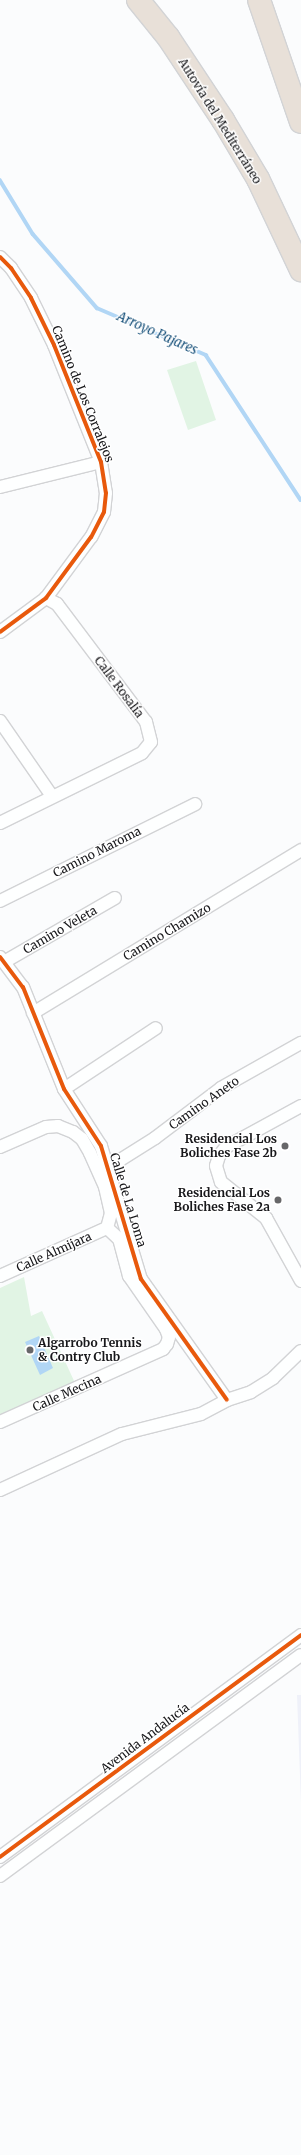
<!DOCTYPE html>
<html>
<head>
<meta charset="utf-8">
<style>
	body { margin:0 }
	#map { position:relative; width:301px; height:2155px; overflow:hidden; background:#fbfcfd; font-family:Merriweather,serif }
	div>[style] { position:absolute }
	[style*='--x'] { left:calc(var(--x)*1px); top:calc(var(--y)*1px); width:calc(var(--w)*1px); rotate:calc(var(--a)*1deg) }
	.built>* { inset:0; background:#eff1f9 }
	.green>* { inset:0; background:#e1f4e4 }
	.water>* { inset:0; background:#b1d6f5 }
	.stream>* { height:3.5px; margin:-1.75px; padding:0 1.75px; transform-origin:1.75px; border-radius:1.75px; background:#b1d6f5 }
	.roads { filter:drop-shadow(1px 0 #d2d3d5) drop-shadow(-1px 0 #d2d3d5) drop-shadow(0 1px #d2d3d5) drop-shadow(0 -1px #d2d3d5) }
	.street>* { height:12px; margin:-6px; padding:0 6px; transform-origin:6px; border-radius:6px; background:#feffff }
	.highway>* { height:22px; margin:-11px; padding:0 11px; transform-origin:11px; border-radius:11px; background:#e8e0d8 }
	.cycleway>* { height:4px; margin:-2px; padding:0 2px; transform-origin:2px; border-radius:2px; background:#e8590c }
	.dots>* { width:11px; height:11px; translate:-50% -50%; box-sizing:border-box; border:2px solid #fff; border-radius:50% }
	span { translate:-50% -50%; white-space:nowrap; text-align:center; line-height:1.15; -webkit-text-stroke:3px #fff; paint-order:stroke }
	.street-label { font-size:12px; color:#17171a }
	.poi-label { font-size:12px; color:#17171a; font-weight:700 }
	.right { translate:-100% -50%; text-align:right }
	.left { translate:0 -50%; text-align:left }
	.water-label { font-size:13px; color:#154f79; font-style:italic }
</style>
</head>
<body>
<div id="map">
	<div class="built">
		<div style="clip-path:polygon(297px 1695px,301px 1695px,301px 1803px)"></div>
	</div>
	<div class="green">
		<div style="clip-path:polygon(196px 361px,216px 420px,188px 430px,167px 370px)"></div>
		<div style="clip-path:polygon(24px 1277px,31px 1316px,42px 1311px,75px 1383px,0 1416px,0 1288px)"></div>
	</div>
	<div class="water">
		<div style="clip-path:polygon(39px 1336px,53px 1368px,40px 1375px,25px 1342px)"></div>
	</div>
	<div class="stream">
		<div style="--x:0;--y:180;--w:63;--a:58.6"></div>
		<div style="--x:33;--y:234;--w:98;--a:49.1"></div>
		<div style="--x:97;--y:308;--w:119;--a:23.3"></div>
		<div style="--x:206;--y:355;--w:173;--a:56.8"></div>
	</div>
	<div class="roads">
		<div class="street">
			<div style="--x:0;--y:257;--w:16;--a:45"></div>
			<div style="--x:11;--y:268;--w:36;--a:56"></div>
			<div style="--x:31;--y:298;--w:52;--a:63.9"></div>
			<div style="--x:54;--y:345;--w:126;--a:68.1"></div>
			<div style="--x:101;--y:462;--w:31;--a:81"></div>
			<div style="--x:106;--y:493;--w:19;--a:96"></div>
			<div style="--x:104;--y:512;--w:28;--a:117"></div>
			<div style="--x:91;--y:537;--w:76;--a:126.4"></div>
			<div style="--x:46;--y:598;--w:57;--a:143.5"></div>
			<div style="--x:0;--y:487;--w:104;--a:-13.9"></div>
			<div style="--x:0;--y:721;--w:91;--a:55.3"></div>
			<div style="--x:0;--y:823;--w:158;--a:-26.2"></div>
			<div style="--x:142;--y:753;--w:14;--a:-51"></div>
			<div style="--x:151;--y:742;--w:21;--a:-104"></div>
			<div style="--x:146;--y:722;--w:148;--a:-127"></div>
			<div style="--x:57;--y:604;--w:13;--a:-151"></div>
			<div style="--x:0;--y:901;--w:218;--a:-26.4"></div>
			<div style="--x:0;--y:957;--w:38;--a:53"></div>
			<div style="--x:23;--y:987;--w:110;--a:68.1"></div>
			<div style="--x:64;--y:1089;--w:68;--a:57"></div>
			<div style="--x:101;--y:1146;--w:139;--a:73.3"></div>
			<div style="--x:141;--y:1279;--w:148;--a:54.6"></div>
			<div style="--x:4;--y:962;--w:128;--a:-30"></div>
			<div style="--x:33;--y:1013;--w:314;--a:-31.3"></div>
			<div style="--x:64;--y:1089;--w:110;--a:-33.5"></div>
			<div style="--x:301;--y:1106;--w:85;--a:151.3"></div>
			<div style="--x:226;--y:1147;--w:11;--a:128"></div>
			<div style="--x:219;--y:1156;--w:10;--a:107"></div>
			<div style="--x:216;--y:1166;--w:17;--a:73"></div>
			<div style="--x:221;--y:1182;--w:58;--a:38.7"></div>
			<div style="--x:266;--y:1218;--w:72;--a:60.9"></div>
			<div style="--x:0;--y:1147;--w:50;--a:-23.5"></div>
			<div style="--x:46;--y:1127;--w:12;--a:-5"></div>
			<div style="--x:58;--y:1126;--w:16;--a:22"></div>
			<div style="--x:73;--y:1132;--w:11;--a:38"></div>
			<div style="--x:82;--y:1139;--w:16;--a:60"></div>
			<div style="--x:90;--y:1153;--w:37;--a:66"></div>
			<div style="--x:105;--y:1187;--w:27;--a:77"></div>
			<div style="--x:111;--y:1213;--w:16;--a:105"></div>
			<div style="--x:109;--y:1167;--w:54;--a:-32.2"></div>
			<div style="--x:155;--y:1138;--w:83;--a:-37.1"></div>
			<div style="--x:221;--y:1088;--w:92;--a:-29.4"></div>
			<div style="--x:0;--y:1276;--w:117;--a:-24.2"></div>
			<div style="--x:0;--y:1422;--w:179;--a:-24.1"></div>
			<div style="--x:163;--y:1349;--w:6;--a:-51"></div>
			<div style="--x:167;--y:1344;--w:7;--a:-74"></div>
			<div style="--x:169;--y:1337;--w:9;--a:-111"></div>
			<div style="--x:166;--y:1329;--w:65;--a:-124.9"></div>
			<div style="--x:129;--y:1276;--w:38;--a:-105"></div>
			<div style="--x:119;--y:1239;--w:16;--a:-137"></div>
			<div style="--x:0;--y:1490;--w:134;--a:-24.7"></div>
			<div style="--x:122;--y:1434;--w:81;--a:-14.2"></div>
			<div style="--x:201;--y:1414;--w:30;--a:-28"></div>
			<div style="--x:227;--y:1400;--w:25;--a:-18"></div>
			<div style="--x:251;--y:1392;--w:26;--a:-32"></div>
			<div style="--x:273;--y:1378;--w:39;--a:-44"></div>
			<div style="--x:0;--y:1857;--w:374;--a:-36.4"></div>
			<div style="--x:0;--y:1876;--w:373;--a:-36.3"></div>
		</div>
		<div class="highway">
			<div style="--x:138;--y:0;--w:48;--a:51"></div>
			<div style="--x:168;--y:37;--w:100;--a:56.5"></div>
			<div style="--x:223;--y:120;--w:69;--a:59.3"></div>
			<div style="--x:258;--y:179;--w:101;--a:64.7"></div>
			<div style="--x:259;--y:0;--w:129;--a:71"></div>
		</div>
	</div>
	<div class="cycleway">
		<div style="--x:0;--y:257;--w:16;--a:45"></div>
		<div style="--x:11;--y:268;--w:36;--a:56"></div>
		<div style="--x:31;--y:298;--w:52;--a:63.9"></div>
		<div style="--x:54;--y:345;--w:126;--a:68.1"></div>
		<div style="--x:101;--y:462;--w:31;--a:81"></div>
		<div style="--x:106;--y:493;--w:19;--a:96"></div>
		<div style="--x:104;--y:512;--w:28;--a:117"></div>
		<div style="--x:91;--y:537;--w:76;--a:126.4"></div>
		<div style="--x:46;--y:598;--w:57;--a:143.5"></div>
		<div style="--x:0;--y:957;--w:38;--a:53"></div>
		<div style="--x:23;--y:987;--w:110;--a:68.1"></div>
		<div style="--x:64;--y:1089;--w:68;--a:57"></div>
		<div style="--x:101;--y:1146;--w:139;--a:73.3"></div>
		<div style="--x:141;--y:1279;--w:148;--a:54.6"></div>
		<div style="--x:0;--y:1857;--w:374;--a:-36.4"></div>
	</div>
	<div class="dots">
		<div style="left:285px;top:1146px;background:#676769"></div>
		<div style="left:278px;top:1200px;background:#676769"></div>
		<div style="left:30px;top:1350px;background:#676769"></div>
	</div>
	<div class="street-label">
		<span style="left:220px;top:121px;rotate:58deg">Autovía del Mediterráneo</span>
		<span style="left:83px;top:394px;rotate:68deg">Camino de Los Corralejos</span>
		<span style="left:119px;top:687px;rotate:53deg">Calle Rosalía</span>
		<span style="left:97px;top:852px;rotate:-27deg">Camino Maroma</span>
		<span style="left:60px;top:930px;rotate:-30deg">Camino Veleta</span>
		<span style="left:167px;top:932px;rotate:-31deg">Camino Chamizo</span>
		<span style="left:204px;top:1103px;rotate:-35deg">Camino Aneto</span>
		<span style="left:128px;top:1200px;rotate:73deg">Calle de La Loma</span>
		<span style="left:54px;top:1252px;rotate:-24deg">Calle Almijara</span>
		<span style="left:67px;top:1393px;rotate:-24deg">Calle Mecina</span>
		<span style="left:145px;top:1738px;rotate:-37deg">Avenida Andalucía</span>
	</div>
	<div class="poi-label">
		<span class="right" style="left:277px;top:1146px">Residencial Los<br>Boliches Fase 2b</span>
		<span class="right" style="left:270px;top:1200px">Residencial Los<br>Boliches Fase 2a</span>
		<span class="left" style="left:38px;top:1350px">Algarrobo Tennis<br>&amp; Contry Club</span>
	</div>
	<div class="water-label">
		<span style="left:157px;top:334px;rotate:24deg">Arroyo Pajares</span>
	</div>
</div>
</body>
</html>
